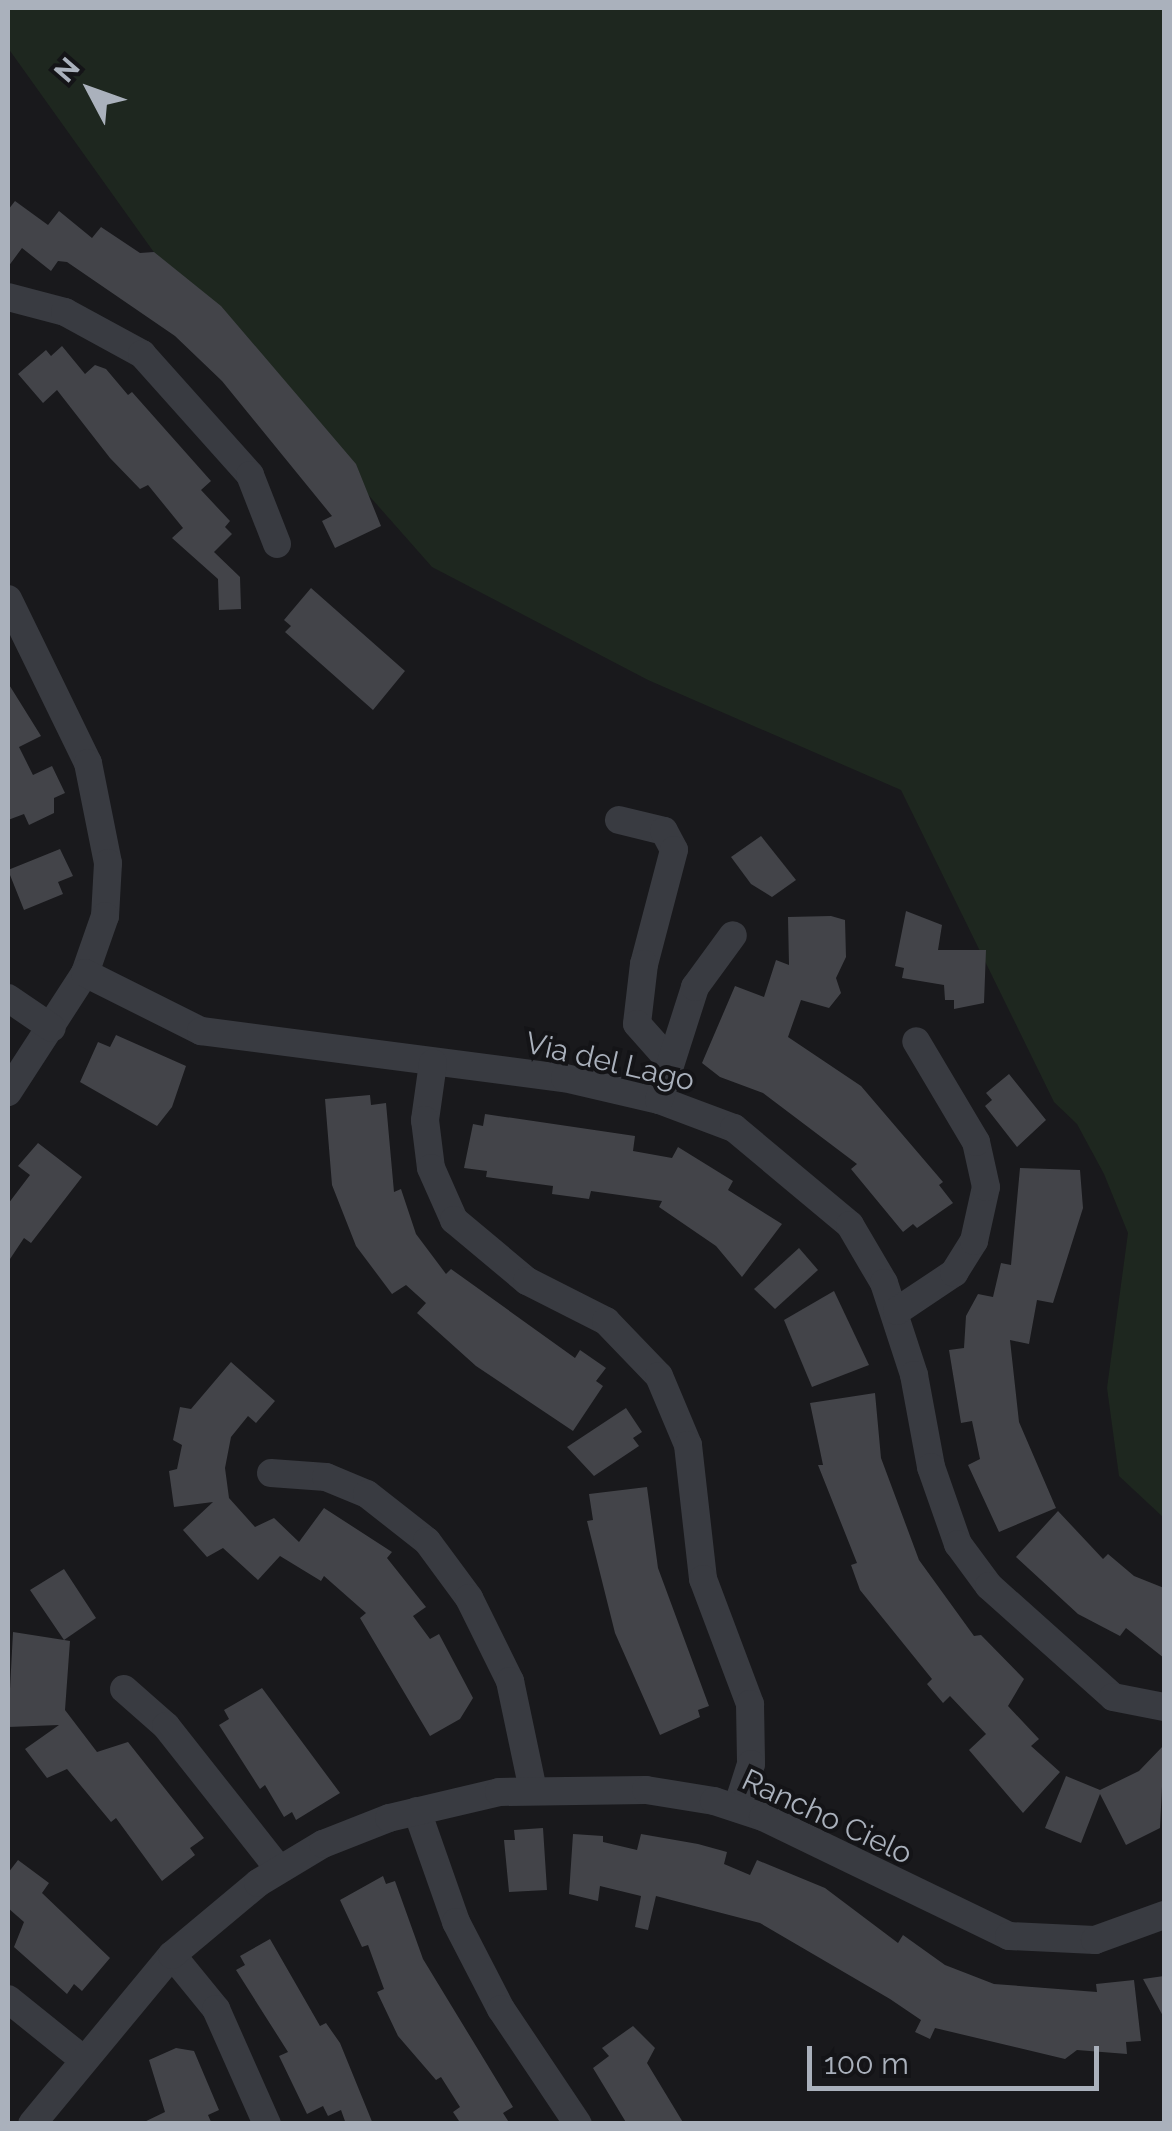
<!DOCTYPE html>
<html>
<head>
<meta charset="utf-8">
<style>
	body { margin:0 }
	#map { position:relative; width:1172px; height:2131px; overflow:hidden; background:#19191c; font-family:Raleway,sans-serif }
	div>[style] { position:absolute }
	[style*='--x'] { left:calc(var(--x)*1px); top:calc(var(--y)*1px); width:calc(var(--w)*1px); rotate:calc(var(--a)*1deg) }
	.green>* { inset:0; background:#1e271f }
	.building>* { inset:0; background:#434449 }
	.minor>* { height:28px; margin:-14px; padding:0 14px; transform-origin:14px; border-radius:14px; background:#393b41 }
	span { translate:-50% -50%; white-space:nowrap; text-align:center; line-height:1.15; -webkit-text-stroke:8px #141417; paint-order:stroke }
	.street-label { font-size:30px; color:#aab1bc }
	.frame { position:absolute; inset:0; border:10px solid #aab1bc; pointer-events:none }
	.north { position:absolute; left:40px; top:40px; width:100px; height:100px; -webkit-text-stroke:8px #141417; paint-order:stroke; rotate:311deg; font-size:28px; font-weight:700; line-height:40px; text-align:center; color:#aab1bc }
	.north::after { content:''; display:block; margin:auto; width:35px; height:45px; background:#aab1bc; clip-path:polygon(50% 0,100% 100%,50% 72%,0 100%) }
	.scale { position:absolute; left:807px; top:2046px; width:292px; height:45px; box-sizing:border-box; border:5px solid #aab1bc; border-top:0; padding-left:12px; font-size:30px; line-height:35px; white-space:nowrap; color:#aab1bc; -webkit-text-stroke:8px #141417; paint-order:stroke }
</style>
</head>
<body>
<div id="map">
	<div class="green">
		<div style="clip-path:polygon(8px 8px,1164px 8px,1164px 1518px,1119px 1476px,1107px 1388px,1128px 1233px,1104px 1174px,1077px 1124px,1054px 1102px,901px 790px,648px 680px,432px 567px,153px 251px,8px 48px)"></div>
	</div>
	<div class="building">
		<div style="clip-path:polygon(15px 201px,48px 225px,59px 211px,92px 238px,101px 227px,140px 253px,154px 252px,221px 306px,356px 464px,381px 526px,335px 548px,322px 521px,332px 516px,222px 381px,175px 336px,67px 262px,58px 261px,51px 271px,22px 248px,8px 267px,8px 210px)"></div>
		<div style="clip-path:polygon(62px 346px,85px 374px,95px 365px,106px 369px,128px 395px,132px 392px,211px 481px,201px 490px,230px 521px,225px 527px,232px 534px,214px 552px,240px 577px,241px 609px,219px 610px,218px 579px,172px 538px,183px 528px,148px 485px,140px 489px,110px 458px,57px 390px,43px 403px,18px 374px,46px 350px,51px 356px)"></div>
		<div style="clip-path:polygon(311px 588px,405px 671px,373px 710px,285px 632px,291px 626px,284px 620px)"></div>
		<div style="clip-path:polygon(8px 683px,41px 736px,19px 747px,33px 775px,52px 766px,65px 793px,54px 798px,54px 813px,29px 825px,24px 814px,8px 820px)"></div>
		<div style="clip-path:polygon(761px 836px,796px 880px,772px 897px,751px 884px,731px 857px)"></div>
		<div style="clip-path:polygon(60px 849px,73px 876px,58px 882px,63px 894px,24px 910px,8px 870px)"></div>
		<div style="clip-path:polygon(906px 911px,942px 925px,938px 950px,986px 950px,984px 1003px,954px 1009px,954px 1000px,945px 1000px,944px 985px,902px 978px,904px 968px,895px 966px)"></div>
		<div style="clip-path:polygon(831px 916px,845px 920px,846px 957px,836px 978px,841px 993px,829px 1008px,801px 1000px,788px 1037px,861px 1086px,943px 1182px,939px 1185px,953px 1203px,917px 1228px,913px 1224px,903px 1232px,851px 1169px,857px 1164px,763px 1093px,720px 1077px,702px 1063px,735px 986px,764px 997px,776px 960px,789px 965px,788px 917px)"></div>
		<div style="clip-path:polygon(116px 1035px,186px 1066px,172px 1107px,157px 1126px,80px 1082px,98px 1042px,110px 1047px)"></div>
		<div style="clip-path:polygon(1009px 1074px,1046px 1120px,1017px 1147px,985px 1106px,992px 1100px,986px 1093px)"></div>
		<div style="clip-path:polygon(370px 1095px,371px 1105px,386px 1103px,394px 1192px,401px 1189px,416px 1234px,446px 1274px,451px 1269px,575px 1358px,580px 1350px,606px 1368px,596px 1381px,603px 1386px,573px 1431px,476px 1366px,417px 1313px,426px 1303px,406px 1285px,392px 1294px,356px 1246px,332px 1185px,325px 1099px)"></div>
		<div style="clip-path:polygon(485px 1114px,635px 1136px,633px 1151px,672px 1158px,678px 1147px,733px 1181px,728px 1190px,782px 1224px,742px 1277px,716px 1246px,659px 1207px,662px 1201px,591px 1191px,589px 1199px,552px 1194px,553px 1186px,486px 1177px,487px 1171px,464px 1168px,473px 1124px,483px 1126px)"></div>
		<div style="clip-path:polygon(38px 1143px,82px 1177px,31px 1243px,24px 1238px,8px 1262px,8px 1204px,30px 1175px,18px 1166px)"></div>
		<div style="clip-path:polygon(1020px 1168px,1080px 1170px,1083px 1208px,1053px 1303px,1037px 1300px,1029px 1344px,1010px 1340px,1019px 1422px,1056px 1508px,999px 1532px,968px 1465px,980px 1459px,972px 1421px,961px 1423px,949px 1350px,964px 1348px,966px 1316px,978px 1294px,993px 1297px,1001px 1263px,1011px 1265px)"></div>
		<div style="clip-path:polygon(799px 1248px,818px 1270px,775px 1309px,754px 1289px)"></div>
		<div style="clip-path:polygon(834px 1291px,869px 1365px,812px 1387px,784px 1320px)"></div>
		<div style="clip-path:polygon(231px 1362px,275px 1401px,256px 1423px,248px 1416px,231px 1437px,225px 1468px,229px 1498px,255px 1527px,274px 1518px,299px 1542px,324px 1508px,392px 1552px,387px 1558px,426px 1607px,413px 1616px,430px 1639px,439px 1634px,473px 1698px,460px 1719px,430px 1736px,360px 1618px,366px 1613px,324px 1576px,321px 1581px,280px 1556px,258px 1580px,223px 1548px,207px 1557px,183px 1530px,213px 1502px,174px 1507px,169px 1471px,177px 1469px,182px 1445px,173px 1440px,180px 1407px,191px 1409px)"></div>
		<div style="clip-path:polygon(875px 1393px,881px 1458px,919px 1560px,974px 1636px,981px 1635px,1024px 1679px,1008px 1706px,1039px 1739px,1031px 1746px,1060px 1772px,1023px 1813px,969px 1750px,986px 1734px,950px 1696px,943px 1703px,927px 1684px,932px 1679px,860px 1590px,851px 1565px,857px 1563px,818px 1465px,823px 1465px,810px 1403px)"></div>
		<div style="clip-path:polygon(626px 1408px,642px 1432px,633px 1438px,639px 1446px,594px 1476px,567px 1447px)"></div>
		<div style="clip-path:polygon(647px 1487px,658px 1568px,709px 1706px,698px 1710px,700px 1717px,660px 1735px,615px 1633px,587px 1521px,593px 1520px,589px 1494px)"></div>
		<div style="clip-path:polygon(1058px 1511px,1103px 1559px,1108px 1554px,1134px 1576px,1164px 1588px,1164px 1658px,1126px 1628px,1120px 1636px,1078px 1614px,1016px 1557px)"></div>
		<div style="clip-path:polygon(64px 1569px,96px 1618px,64px 1640px,70px 1641px,65px 1710px,97px 1752px,128px 1742px,204px 1838px,190px 1848px,195px 1855px,162px 1881px,116px 1818px,111px 1822px,67px 1769px,47px 1778px,25px 1749px,59px 1725px,8px 1727px,13px 1632px,64px 1640px,30px 1590px)"></div>
		<div style="clip-path:polygon(262px 1688px,340px 1793px,296px 1820px,292px 1812px,284px 1817px,265px 1785px,260px 1789px,219px 1725px,229px 1719px,224px 1710px)"></div>
		<div style="clip-path:polygon(1164px 1745px,1160px 1828px,1126px 1845px,1100px 1794px,1081px 1843px,1045px 1828px,1066px 1776px,1100px 1790px,1139px 1771px)"></div>
		<div style="clip-path:polygon(543px 1828px,547px 1890px,509px 1892px,504px 1840px,515px 1840px,514px 1830px)"></div>
		<div style="clip-path:polygon(573px 1834px,603px 1836px,603px 1842px,637px 1850px,641px 1834px,698px 1844px,727px 1852px,724px 1864px,750px 1875px,757px 1860px,825px 1888px,898px 1943px,903px 1935px,945px 1965px,994px 1984px,1097px 1992px,1096px 1984px,1134px 1980px,1141px 2041px,1126px 2042px,1127px 2054px,1077px 2050px,1065px 2059px,935px 2028px,930px 2039px,915px 2032px,921px 2020px,890px 1999px,760px 1923px,656px 1896px,648px 1930px,635px 1927px,641px 1896px,600px 1886px,598px 1901px,569px 1894px)"></div>
		<div style="clip-path:polygon(18px 1860px,49px 1883px,42px 1893px,110px 1958px,82px 1991px,74px 1984px,67px 1994px,14px 1947px,24px 1922px,8px 1908px,8px 1873px)"></div>
		<div style="clip-path:polygon(383px 1876px,386px 1884px,395px 1881px,423px 1959px,513px 2107px,503px 2113px,510px 2124px,461px 2124px,453px 2112px,460px 2107px,441px 2077px,436px 2080px,398px 2036px,377px 1992px,384px 1989px,368px 1945px,362px 1947px,340px 1900px)"></div>
		<div style="clip-path:polygon(270px 1939px,320px 2026px,326px 2023px,340px 2043px,373px 2124px,346px 2124px,341px 2110px,328px 2116px,323px 2106px,307px 2114px,279px 2056px,288px 2052px,236px 1970px,245px 1965px,240px 1956px)"></div>
		<div style="clip-path:polygon(1164px 1976px,1164px 2018px,1143px 1979px)"></div>
		<div style="clip-path:polygon(633px 2026px,655px 2048px,647px 2063px,684px 2124px,627px 2124px,593px 2068px,609px 2056px,602px 2048px)"></div>
		<div style="clip-path:polygon(176px 2048px,194px 2051px,219px 2110px,208px 2115px,212px 2124px,140px 2124px,165px 2112px,149px 2060px)"></div>
	</div>
	<div class="minor">
		<div style="--x:8;--y:297;--w:59;--a:14.7"></div>
		<div style="--x:65;--y:312;--w:88;--a:28.6"></div>
		<div style="--x:142;--y:354;--w:162;--a:48.2"></div>
		<div style="--x:250;--y:475;--w:74;--a:68.6"></div>
		<div style="--x:8;--y:599;--w:182;--a:64"></div>
		<div style="--x:88;--y:763;--w:102;--a:78.7"></div>
		<div style="--x:108;--y:863;--w:53;--a:93.2"></div>
		<div style="--x:105;--y:916;--w:60;--a:109.3"></div>
		<div style="--x:85;--y:973;--w:142;--a:122.9"></div>
		<div style="--x:619;--y:820;--w:46;--a:13.7"></div>
		<div style="--x:664;--y:831;--w:21;--a:62"></div>
		<div style="--x:674;--y:850;--w:118;--a:104.7"></div>
		<div style="--x:644;--y:964;--w:60;--a:96.7"></div>
		<div style="--x:637;--y:1024;--w:50;--a:48.3"></div>
		<div style="--x:85;--y:973;--w:130;--a:26.6"></div>
		<div style="--x:201;--y:1031;--w:367;--a:7.4"></div>
		<div style="--x:565;--y:1078;--w:97;--a:13.2"></div>
		<div style="--x:659;--y:1100;--w:80;--a:20.5"></div>
		<div style="--x:734;--y:1128;--w:151;--a:39.9"></div>
		<div style="--x:850;--y:1225;--w:67;--a:59.6"></div>
		<div style="--x:884;--y:1283;--w:97;--a:71.9"></div>
		<div style="--x:914;--y:1375;--w:94;--a:79.5"></div>
		<div style="--x:931;--y:1467;--w:82;--a:70.7"></div>
		<div style="--x:958;--y:1544;--w:52;--a:53.6"></div>
		<div style="--x:989;--y:1586;--w:166;--a:41.8"></div>
		<div style="--x:1113;--y:1697;--w:52;--a:11.1"></div>
		<div style="--x:8;--y:998;--w:53;--a:34.3"></div>
		<div style="--x:433;--y:1063;--w:58;--a:98"></div>
		<div style="--x:425;--y:1120;--w:48;--a:82.9"></div>
		<div style="--x:431;--y:1168;--w:57;--a:66.1"></div>
		<div style="--x:454;--y:1220;--w:95;--a:39.9"></div>
		<div style="--x:527;--y:1281;--w:89;--a:26.9"></div>
		<div style="--x:606;--y:1321;--w:76;--a:46.1"></div>
		<div style="--x:659;--y:1376;--w:75;--a:67.2"></div>
		<div style="--x:688;--y:1445;--w:135;--a:83.6"></div>
		<div style="--x:703;--y:1579;--w:134;--a:69.4"></div>
		<div style="--x:750;--y:1704;--w:60;--a:89"></div>
		<div style="--x:751;--y:1764;--w:46;--a:107.7"></div>
		<div style="--x:659;--y:1100;--w:119;--a:-72.3"></div>
		<div style="--x:695;--y:987;--w:64;--a:-53.8"></div>
		<div style="--x:897;--y:1311;--w:69;--a:-33.7"></div>
		<div style="--x:954;--y:1273;--w:38;--a:-58"></div>
		<div style="--x:974;--y:1241;--w:55;--a:-77.5"></div>
		<div style="--x:986;--y:1187;--w:46;--a:-102.5"></div>
		<div style="--x:976;--y:1142;--w:117;--a:-120.7"></div>
		<div style="--x:271;--y:1473;--w:55;--a:4.2"></div>
		<div style="--x:326;--y:1477;--w:44;--a:22.5"></div>
		<div style="--x:367;--y:1494;--w:76;--a:38.1"></div>
		<div style="--x:427;--y:1541;--w:71;--a:53.6"></div>
		<div style="--x:469;--y:1598;--w:93;--a:63.7"></div>
		<div style="--x:510;--y:1681;--w:111;--a:78.1"></div>
		<div style="--x:124;--y:1689;--w:56;--a:41.4"></div>
		<div style="--x:166;--y:1726;--w:182;--a:51.7"></div>
		<div style="--x:417;--y:1811;--w:118;--a:70.6"></div>
		<div style="--x:456;--y:1922;--w:98;--a:62.7"></div>
		<div style="--x:501;--y:2009;--w:138;--a:56.2"></div>
		<div style="--x:172;--y:1955;--w:70;--a:50.8"></div>
		<div style="--x:216;--y:2009;--w:126;--a:66.1"></div>
		<div style="--x:8;--y:1999;--w:97;--a:38.8"></div>
		<div style="--x:32;--y:2124;--w:219;--a:-50.4"></div>
		<div style="--x:172;--y:1955;--w:112;--a:-39.9"></div>
		<div style="--x:258;--y:1883;--w:76;--a:-31"></div>
		<div style="--x:323;--y:1844;--w:71;--a:-21.5"></div>
		<div style="--x:389;--y:1818;--w:113;--a:-13.3"></div>
		<div style="--x:499;--y:1792;--w:147;--a:-0.8"></div>
		<div style="--x:646;--y:1790;--w:69;--a:9.2"></div>
		<div style="--x:714;--y:1801;--w:52;--a:18.1"></div>
		<div style="--x:763;--y:1817;--w:273;--a:25.8"></div>
		<div style="--x:1009;--y:1936;--w:86;--a:2.7"></div>
		<div style="--x:1095;--y:1940;--w:73;--a:-19.9"></div>
	</div>
	<div class="street-label">
		<span style="left:610px;top:1062px;rotate:13deg">Via del Lago</span>
		<span style="left:827px;top:1817px;rotate:25deg">Rancho Cielo</span>
	</div>
	<div class="frame"></div>
	<div class="north">N</div>
	<div class="scale">100 m</div>
</div>
</body>
</html>
